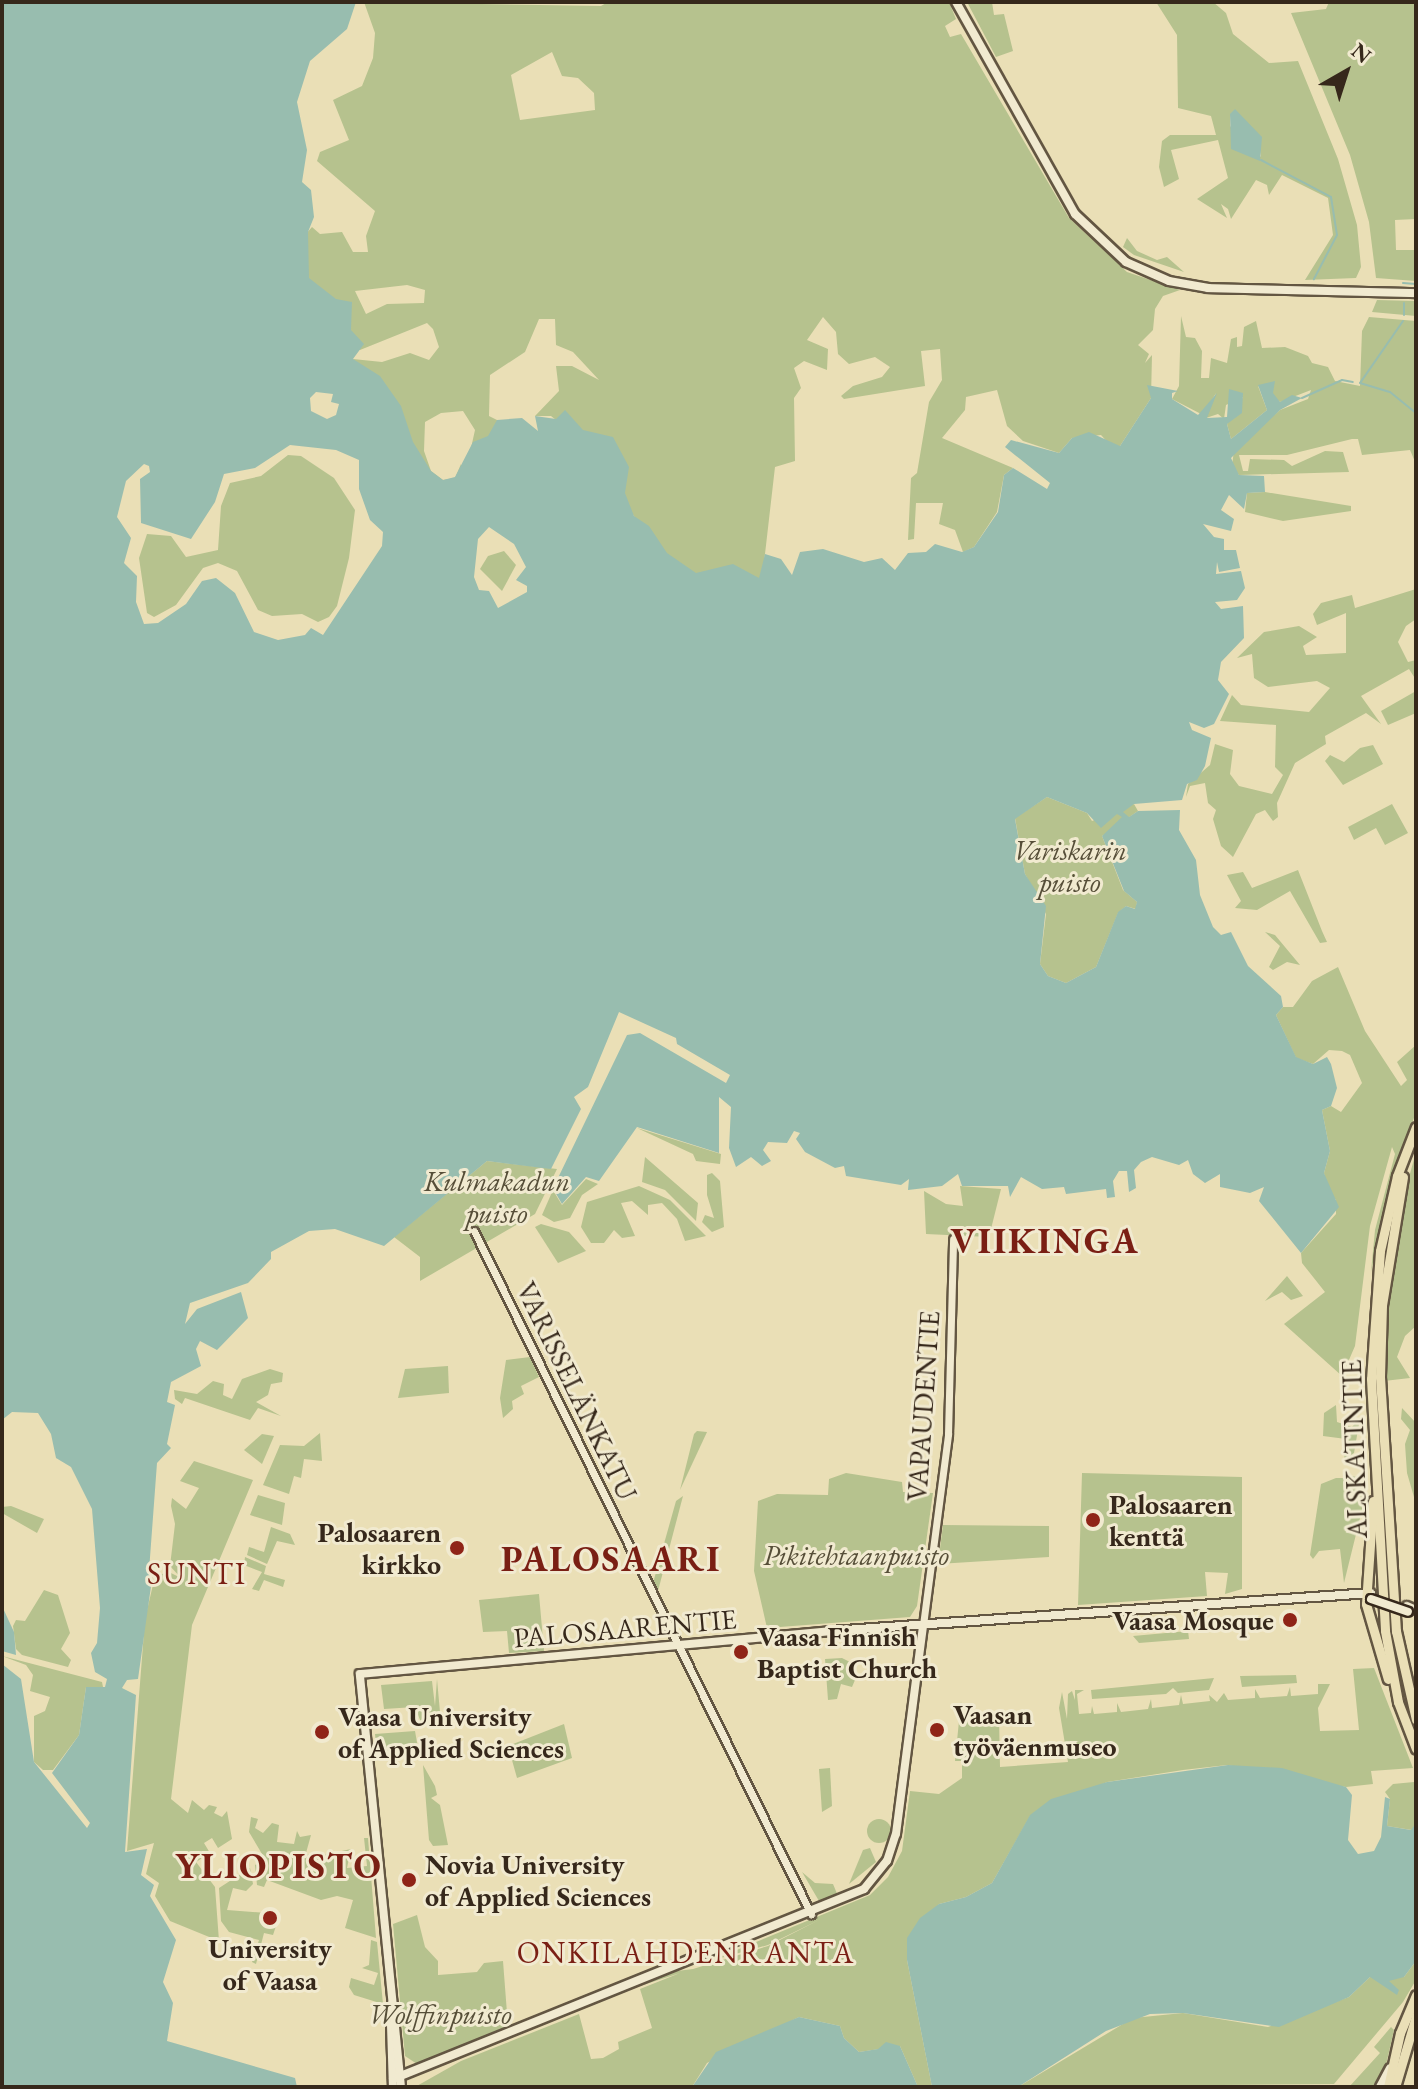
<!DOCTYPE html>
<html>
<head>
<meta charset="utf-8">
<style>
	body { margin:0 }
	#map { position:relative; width:1418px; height:2089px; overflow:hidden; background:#eadfb6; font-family:"EB Garamond",serif }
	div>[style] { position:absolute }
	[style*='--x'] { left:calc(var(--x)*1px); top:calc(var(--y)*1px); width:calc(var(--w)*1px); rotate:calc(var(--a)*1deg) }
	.green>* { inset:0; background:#b6c28e }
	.round { border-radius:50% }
	.water>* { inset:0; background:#98bdaf }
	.stream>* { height:2px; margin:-1px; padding:0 1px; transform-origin:1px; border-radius:1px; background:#98bdaf }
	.roads { filter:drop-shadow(2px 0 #635642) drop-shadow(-2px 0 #635642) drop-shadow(0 2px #635642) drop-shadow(0 -2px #635642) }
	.tertiary>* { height:7px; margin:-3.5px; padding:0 3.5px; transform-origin:3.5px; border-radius:3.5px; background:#f1ead0 }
	.secondary>* { height:8px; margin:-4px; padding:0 4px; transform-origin:4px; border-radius:4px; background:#f1ead0 }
	.primary>* { height:9px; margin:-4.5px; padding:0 4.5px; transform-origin:4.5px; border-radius:4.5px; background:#eadfb6 }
	.bridges { filter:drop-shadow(2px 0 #36281b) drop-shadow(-2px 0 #36281b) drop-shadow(0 2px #36281b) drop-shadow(0 -2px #36281b) }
	.secondary-bridge>* { height:8px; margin:-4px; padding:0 4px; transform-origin:4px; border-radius:4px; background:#f1ead0 }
	.dots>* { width:22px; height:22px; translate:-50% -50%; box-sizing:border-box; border:4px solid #f1ead0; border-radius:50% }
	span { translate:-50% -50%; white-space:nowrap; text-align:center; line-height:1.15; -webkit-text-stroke:6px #f1ead0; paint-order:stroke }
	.park-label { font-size:28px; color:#564e38; font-style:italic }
	.street-label { font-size:28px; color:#36281b }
	.poi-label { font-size:28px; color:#36281b; font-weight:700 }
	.left { translate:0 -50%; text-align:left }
	.right { translate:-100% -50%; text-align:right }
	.neighbourhood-label { font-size:30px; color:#7a1f14; letter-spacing:2px }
	.district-label { font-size:36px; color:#7a1f14; font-weight:700; letter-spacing:2px }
	.frame { position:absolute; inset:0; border:4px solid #36281b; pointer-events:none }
	.north { position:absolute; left:1306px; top:32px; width:80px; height:80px; -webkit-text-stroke:6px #f1ead0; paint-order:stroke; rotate:39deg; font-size:22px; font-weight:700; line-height:32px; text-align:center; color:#36281b }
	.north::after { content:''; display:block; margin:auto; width:28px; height:36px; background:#36281b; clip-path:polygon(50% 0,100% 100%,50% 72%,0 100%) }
</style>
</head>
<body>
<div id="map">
	<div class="green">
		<div style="clip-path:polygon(evenodd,364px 2px,601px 6px,608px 2px,949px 2px,956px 19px,945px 26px,950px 37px,961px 34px,1069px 218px,1127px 272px,1180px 290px,1163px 296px,1155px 309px,1153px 330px,1138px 345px,1149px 354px,1145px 363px,1152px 355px,1151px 398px,1120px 446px,1111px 446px,1101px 435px,1072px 438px,1059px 453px,1023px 441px,1007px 426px,997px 390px,966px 397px,965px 410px,942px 438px,1013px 468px,1004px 475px,997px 512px,974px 547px,963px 552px,955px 530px,939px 524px,943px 503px,916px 503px,914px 539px,908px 540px,911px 478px,917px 473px,929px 402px,942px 380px,940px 349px,921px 351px,925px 386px,844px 399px,841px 396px,853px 386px,882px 377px,890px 367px,875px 357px,849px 364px,838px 354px,836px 332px,823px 317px,807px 340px,828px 349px,827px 370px,804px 361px,794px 368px,801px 388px,794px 398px,795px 461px,775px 467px,762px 580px,669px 574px,594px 450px,551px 416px,535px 416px,559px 391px,556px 366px,572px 366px,599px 380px,573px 352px,556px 345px,555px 319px,539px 319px,525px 352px,490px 375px,489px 416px,497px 420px,496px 440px,471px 448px,475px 430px,463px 411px,441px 413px,425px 422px,424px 451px,431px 471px,443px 480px,455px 478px,461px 464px,462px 479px,433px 481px,353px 359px,382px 362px,410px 353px,429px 360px,439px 347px,433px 329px,427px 323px,360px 350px,341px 340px,314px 293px,297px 244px,312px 227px,320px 234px,342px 232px,353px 252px,368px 252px,366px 236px,375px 211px,317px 161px,320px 152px,349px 140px,333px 100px,362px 86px,373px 58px,375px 33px,364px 2px,552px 52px,562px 76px,578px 78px,594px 93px,595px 110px,520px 120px,511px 75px,552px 52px,364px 2px,407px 285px,425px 290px,424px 303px,387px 304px,366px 314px,355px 291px,407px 285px)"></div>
		<div style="clip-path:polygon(967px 2px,992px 2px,994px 15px,1004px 14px,1013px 51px,996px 57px)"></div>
		<div style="clip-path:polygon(evenodd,1156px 2px,1213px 2px,1226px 13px,1233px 34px,1269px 63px,1298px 61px,1338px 159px,1357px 225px,1361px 267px,1356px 278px,1305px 280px,1333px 235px,1328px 198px,1282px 175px,1269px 195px,1267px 185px,1256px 180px,1231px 219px,1228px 209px,1221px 204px,1227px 218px,1197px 199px,1228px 178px,1218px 140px,1171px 150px,1179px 179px,1164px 187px,1159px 167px,1162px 141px,1170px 135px,1216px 135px,1211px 116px,1178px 108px,1177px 35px,1156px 2px,1230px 114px,1258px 138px,1261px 157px,1230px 126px,1230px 114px)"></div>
		<div style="clip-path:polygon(1329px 2px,1416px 2px,1416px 219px,1395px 220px,1396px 250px,1416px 250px,1416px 281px,1376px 278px,1369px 222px,1350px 155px,1291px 13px,1326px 9px)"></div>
		<div style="clip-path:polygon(1127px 238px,1137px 251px,1157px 260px,1167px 257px,1184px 272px,1134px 255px,1123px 247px)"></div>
		<div style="clip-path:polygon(1377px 300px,1416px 301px,1416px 316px,1372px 312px)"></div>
		<div style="clip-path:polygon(1181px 316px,1186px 337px,1195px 338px,1202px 351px,1201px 378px,1209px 378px,1211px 358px,1227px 363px,1231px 339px,1237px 337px,1237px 347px,1242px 346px,1244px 327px,1256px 321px,1262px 348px,1285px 347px,1308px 356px,1312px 363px,1328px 367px,1335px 381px,1360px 386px,1362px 331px,1369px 317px,1416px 321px,1416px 464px,1410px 450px,1362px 455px,1358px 439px,1352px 439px,1287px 455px,1239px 455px,1243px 471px,1248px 471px,1250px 459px,1284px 460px,1292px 466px,1325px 451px,1343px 452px,1349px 472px,1239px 475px,1232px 466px,1234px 450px,1280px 410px,1308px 399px,1311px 390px,1280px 402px,1258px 386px,1267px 410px,1231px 439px,1227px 424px,1243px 397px,1226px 405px,1224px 419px,1218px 414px,1206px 418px,1216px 393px,1203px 415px,1172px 399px,1179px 386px)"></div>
		<div style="clip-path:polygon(288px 455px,301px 456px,334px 478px,355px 510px,349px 558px,337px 606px,329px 617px,318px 622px,302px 614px,272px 616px,258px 610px,237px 571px,218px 563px,203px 568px,176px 605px,154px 617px,147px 613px,139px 558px,147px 534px,171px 536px,186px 557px,218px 550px,221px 506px,230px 483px,261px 476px)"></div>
		<div style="clip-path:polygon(1265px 492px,1351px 506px,1351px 511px,1283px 521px,1245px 512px,1247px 493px)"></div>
		<div style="clip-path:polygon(504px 551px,516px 565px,502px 591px,480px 569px,488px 556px)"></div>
		<div style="clip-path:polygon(1416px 589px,1416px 619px,1406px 626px,1398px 642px,1408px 662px,1416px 660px,1416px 680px,1409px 669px,1361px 696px,1381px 724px,1366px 713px,1325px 736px,1326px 744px,1295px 763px,1277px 803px,1278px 817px,1273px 821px,1265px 810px,1256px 814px,1233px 857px,1221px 846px,1213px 819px,1216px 810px,1208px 803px,1205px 783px,1190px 786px,1186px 797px,1188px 784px,1210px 765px,1215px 744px,1233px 750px,1230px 774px,1239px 786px,1272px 794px,1283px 775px,1275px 767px,1276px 725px,1220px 721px,1232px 695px,1241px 705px,1309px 712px,1330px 688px,1317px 681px,1268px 687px,1254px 678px,1252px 654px,1237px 658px,1264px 632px,1299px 626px,1317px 637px,1303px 646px,1306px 655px,1346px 653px,1346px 613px,1317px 625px,1313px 614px,1321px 603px,1352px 595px,1355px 608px)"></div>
		<div style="clip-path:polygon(1416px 691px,1416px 713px,1388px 725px,1381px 711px)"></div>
		<div style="clip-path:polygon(1373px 745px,1383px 764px,1343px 785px,1325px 761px,1330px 755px,1344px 762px,1360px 748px)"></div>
		<div style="clip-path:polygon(1047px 797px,1087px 813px,1092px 821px,1134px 804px,1138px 811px,1102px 836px,1123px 890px,1137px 902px,1136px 909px,1126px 906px,1118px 913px,1096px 967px,1066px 983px,1048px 976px,1040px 964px,1046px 914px,1025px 874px,1015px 818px)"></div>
		<div style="clip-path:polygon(1392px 804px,1408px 833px,1385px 845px,1376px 828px,1354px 840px,1348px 827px)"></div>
		<div style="clip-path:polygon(1298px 870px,1322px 931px,1327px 942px,1320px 943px,1290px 891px,1257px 910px,1235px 908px,1241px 901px,1227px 875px,1243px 872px,1252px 888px)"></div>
		<div style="clip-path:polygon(1265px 932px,1275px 935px,1300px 965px,1287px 962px,1273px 970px,1269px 967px,1280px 946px)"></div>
		<div style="clip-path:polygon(1338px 967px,1365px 1031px,1401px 1086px,1407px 1080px,1397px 1062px,1416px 1045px,1416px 1112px,1389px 1190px,1371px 1272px,1375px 1230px,1395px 1154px,1392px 1147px,1370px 1226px,1355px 1346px,1342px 1376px,1284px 1324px,1325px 1292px,1302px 1263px,1301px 1253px,1336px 1214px,1336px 1200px,1327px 1190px,1324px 1173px,1330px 1151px,1322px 1110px,1331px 1106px,1341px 1112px,1362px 1083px,1350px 1055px,1342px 1051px,1329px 1050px,1313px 1064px,1296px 1058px,1276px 1015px,1283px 1007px,1293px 1007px,1312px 981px)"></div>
		<div style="clip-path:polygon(637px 1128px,721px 1154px,720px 1164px,696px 1161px,693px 1154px)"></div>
		<div style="clip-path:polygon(1416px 1152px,1416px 1326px,1405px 1336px,1397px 1357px,1410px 1378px,1384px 1381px,1391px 1273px,1401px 1206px)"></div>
		<div style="clip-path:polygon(645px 1157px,698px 1203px,696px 1221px,665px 1190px,642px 1182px)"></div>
		<div style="clip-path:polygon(487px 1161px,557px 1169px,535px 1214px,420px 1281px,420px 1257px,394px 1237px)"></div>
		<div style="clip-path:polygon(712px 1173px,720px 1181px,724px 1227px,712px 1232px,702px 1222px,705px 1215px,714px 1218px,707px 1195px,707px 1175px)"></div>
		<div style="clip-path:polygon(586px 1179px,598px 1184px,582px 1195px,570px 1218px,554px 1222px,542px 1215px,556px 1183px,554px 1192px,562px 1205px)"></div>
		<div style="clip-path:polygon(639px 1186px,670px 1200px,706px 1236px,685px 1241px,677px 1219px,662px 1203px,648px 1205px,648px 1215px,632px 1201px,621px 1203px,635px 1236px,622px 1238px,614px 1230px,604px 1243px,591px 1243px,581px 1227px,587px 1202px)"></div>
		<div style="clip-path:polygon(960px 1186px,1001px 1189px,989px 1237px,926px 1234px,924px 1191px,946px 1204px,963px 1206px)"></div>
		<div style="clip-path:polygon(541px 1224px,569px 1232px,586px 1251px,558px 1263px,535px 1227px)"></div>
		<div style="clip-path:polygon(1287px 1276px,1303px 1296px,1291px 1300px,1282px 1292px,1265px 1301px)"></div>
		<div style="clip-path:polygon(530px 1357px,539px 1377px,521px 1386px,524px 1394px,512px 1401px,513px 1409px,503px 1418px,500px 1398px,506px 1360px)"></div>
		<div style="clip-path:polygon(448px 1366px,449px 1393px,398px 1398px,405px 1369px)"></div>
		<div style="clip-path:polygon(270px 1369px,283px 1373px,282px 1382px,271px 1384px,268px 1395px,256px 1402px,281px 1416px,258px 1408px,250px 1420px,185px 1398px,182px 1404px,175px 1399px,174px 1390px,197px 1394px,213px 1381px,224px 1384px,223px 1395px,232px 1399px,242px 1379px)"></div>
		<div style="clip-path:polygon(1336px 1405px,1337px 1422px,1352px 1427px,1360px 1418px,1354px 1453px,1344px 1461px,1346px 1439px,1323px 1436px,1324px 1413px)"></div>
		<div style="clip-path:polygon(1402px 1408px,1416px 1423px,1416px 1504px,1407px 1473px,1405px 1444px,1410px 1430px,1401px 1419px)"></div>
		<div style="clip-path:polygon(697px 1431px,707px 1432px,680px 1490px,694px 1434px)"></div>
		<div style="clip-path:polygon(320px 1433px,322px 1461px,304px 1459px,301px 1478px,294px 1476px,289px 1494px,263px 1485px,280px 1445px,304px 1446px)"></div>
		<div style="clip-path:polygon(262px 1434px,274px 1436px,262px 1464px,244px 1450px)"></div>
		<div style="clip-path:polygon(194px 1461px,253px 1480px,192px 1625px,171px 1799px,188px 1813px,192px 1800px,204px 1810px,209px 1805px,217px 1807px,214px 1813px,222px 1817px,227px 1811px,232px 1839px,218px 1848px,212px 1838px,204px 1843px,210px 1853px,196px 1862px,215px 1887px,219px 1941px,170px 1921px,155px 1896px,159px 1883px,146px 1874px,154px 1843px,127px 1851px,145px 1619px,155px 1576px,169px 1572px,181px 1578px,170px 1566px,175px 1524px,171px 1506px,172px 1498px,186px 1509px,199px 1488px,180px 1481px)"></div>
		<div style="clip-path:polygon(846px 1473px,902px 1482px,903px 1492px,933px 1493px,917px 1606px,910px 1617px,767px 1628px,754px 1571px,758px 1501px,777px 1494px,828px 1495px,829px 1479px)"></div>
		<div style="clip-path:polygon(1082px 1473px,1242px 1477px,1242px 1589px,1225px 1594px,1228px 1573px,1205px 1572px,1207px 1596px,1078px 1605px)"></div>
		<div style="clip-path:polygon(1352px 1476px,1363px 1478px,1362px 1510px,1344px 1583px,1340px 1549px,1319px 1551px,1313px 1559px,1310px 1555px,1321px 1484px,1336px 1478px,1349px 1478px,1350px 1484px)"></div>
		<div style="clip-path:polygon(258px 1495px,285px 1503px,282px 1525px,250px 1515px)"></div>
		<div style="clip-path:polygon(683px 1496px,658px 1591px,656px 1592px,653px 1583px,676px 1501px)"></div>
		<div style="clip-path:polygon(11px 1506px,44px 1519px,37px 1533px,2px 1513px,2px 1507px)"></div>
		<div style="clip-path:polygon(943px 1525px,1049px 1526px,1049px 1557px,938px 1564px)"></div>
		<div style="clip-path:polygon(271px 1527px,290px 1534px,295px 1545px,277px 1541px,267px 1564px,247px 1555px,249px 1547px,264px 1552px)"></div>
		<div style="clip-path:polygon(245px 1557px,266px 1566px,264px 1574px,285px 1580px,283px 1587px,264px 1580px,259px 1591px,252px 1589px,262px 1572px,244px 1565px)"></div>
		<div style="clip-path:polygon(44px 1590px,58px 1595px,70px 1633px,61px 1649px,71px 1660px,68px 1667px,22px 1655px,16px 1649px,13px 1626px,16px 1620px,25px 1621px)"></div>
		<div style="clip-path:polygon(539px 1594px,544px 1651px,509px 1653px,507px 1631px,483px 1632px,479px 1600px)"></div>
		<div style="clip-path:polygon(1188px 1631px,1189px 1639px,1139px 1643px,1133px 1636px)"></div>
		<div style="clip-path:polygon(2px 1656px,102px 1682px,103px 1687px,86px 1687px,79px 1735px,53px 1770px,43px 1770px,34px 1762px,34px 1716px,45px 1711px,50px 1697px,30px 1691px,33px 1675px,26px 1665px)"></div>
		<div style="clip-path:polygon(842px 1658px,852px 1663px,855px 1680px,852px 1687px,841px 1684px,837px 1699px,828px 1700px,825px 1659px)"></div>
		<div style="clip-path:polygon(1374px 1668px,1413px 1768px,1371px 1771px,1373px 1784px,1346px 1787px,1227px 1765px,1183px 1770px,1107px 1782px,1030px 1816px,992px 1883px,966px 1897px,939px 1904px,907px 1960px,932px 2087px,918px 2087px,900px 2046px,859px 2052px,844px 2038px,840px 2026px,799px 2017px,707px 2063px,692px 2087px,415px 2087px,461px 2061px,579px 2014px,591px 2059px,603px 2058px,619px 2049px,618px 2042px,652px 2028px,640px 1989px,680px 1973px,640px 1986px,677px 1971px,693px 1969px,768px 1946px,819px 1920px,768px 1945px,710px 1961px,870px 1895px,888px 1877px,902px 1851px,910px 1791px,939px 1794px,962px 1778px,962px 1762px,974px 1761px,955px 1761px,961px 1701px,963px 1720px,999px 1716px,1000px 1767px,1068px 1762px,1059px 1708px,1062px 1692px,1067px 1719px,1068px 1694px,1072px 1691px,1075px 1700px,1075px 1690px,1084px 1690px,1077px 1694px,1079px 1714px,1091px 1713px,1092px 1706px,1094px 1714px,1117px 1712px,1117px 1703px,1121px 1712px,1148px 1709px,1151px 1699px,1152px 1708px,1179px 1705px,1181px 1695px,1183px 1704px,1210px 1701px,1209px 1695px,1217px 1702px,1224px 1693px,1228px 1700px,1255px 1698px,1255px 1689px,1260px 1698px,1287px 1696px,1290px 1687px,1291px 1696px,1318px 1694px,1318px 1684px,1330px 1684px,1318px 1708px,1320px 1731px,1359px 1730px,1353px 1669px)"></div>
		<div style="clip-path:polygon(1296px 1675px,1297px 1683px,1242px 1687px,1240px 1676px)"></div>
		<div style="clip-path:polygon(1214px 1678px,1209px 1690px,1178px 1693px,1173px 1688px,1166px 1694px,1092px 1699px,1091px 1690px)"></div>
		<div style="clip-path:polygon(437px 1679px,441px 1723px,422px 1725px,415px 1707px,384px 1709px,381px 1685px,432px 1681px,435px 1706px)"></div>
		<div style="clip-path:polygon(564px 1724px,572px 1758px,517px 1778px,508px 1746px)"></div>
		<div style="clip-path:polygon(415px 1731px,418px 1748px,377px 1752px,375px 1734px)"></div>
		<div style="clip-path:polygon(423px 1765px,435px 1786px,437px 1795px,431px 1798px,440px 1805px,448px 1845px,433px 1846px,429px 1840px)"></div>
		<div style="clip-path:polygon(830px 1768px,832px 1806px,822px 1812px,819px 1769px)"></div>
		<div style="clip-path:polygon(1414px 1782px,1416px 1823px,1412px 1830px,1387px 1826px,1390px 1799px,1385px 1792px,1393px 1784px)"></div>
		<div style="clip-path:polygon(251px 1817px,258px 1819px,255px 1828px,263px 1833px,272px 1823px,279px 1825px,277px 1842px,294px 1844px,297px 1831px,300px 1837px,311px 1835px,306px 1853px,314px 1857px,351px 1849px,347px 1868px,367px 1866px,364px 1838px,368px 1838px,376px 1938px,345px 1928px,353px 1900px,337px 1896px,321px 1900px,267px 1880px,264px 1887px,257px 1885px,255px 1865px,265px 1859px,249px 1832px)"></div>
		<div class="round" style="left:867px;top:1819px;width:24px;height:24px"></div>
		<div style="clip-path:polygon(870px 1848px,876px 1862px,849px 1884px,863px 1850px)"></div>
		<div style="clip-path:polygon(250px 1868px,253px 1884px,246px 1891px,233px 1888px,227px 1910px,280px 1914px,273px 1935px,264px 1933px,256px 1964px,252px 1962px,259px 1940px,229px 1932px,221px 1921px,219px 1888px)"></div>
		<div style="clip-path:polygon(802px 1872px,815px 1883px,833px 1884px,838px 1896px,819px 1901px)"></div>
		<div style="clip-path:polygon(417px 1915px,425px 1947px,438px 1961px,438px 1975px,477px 1972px,484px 1963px,503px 1961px,508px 2026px,417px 2064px,405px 2056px,393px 1924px)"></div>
		<div style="clip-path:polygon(371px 1940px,377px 1942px,383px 2004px,354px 1995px,349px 1987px,351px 1978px,374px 1985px,378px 1973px,362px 1968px,369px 1965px)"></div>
		<div style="clip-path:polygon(1416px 1961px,1416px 1980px,1403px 2002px,1334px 2084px,1018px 2087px,1133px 2018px,1183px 2013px,1268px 2027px,1349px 1997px,1370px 1977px,1404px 1977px)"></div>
		<div style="clip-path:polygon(1391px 2027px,1394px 2030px,1383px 2078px,1376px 2087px,1349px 2087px,1380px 2053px,1374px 2047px)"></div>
	</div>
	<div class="water">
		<div style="clip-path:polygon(evenodd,2px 2px,356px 2px,347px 29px,310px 61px,297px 102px,307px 150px,302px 182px,311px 190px,314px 217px,308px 232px,309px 278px,336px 299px,352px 302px,351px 330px,364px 344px,353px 359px,380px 376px,401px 406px,413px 442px,431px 471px,443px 480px,455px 477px,473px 442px,488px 436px,497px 420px,522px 418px,538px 431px,535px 416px,556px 419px,565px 410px,583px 430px,613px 437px,629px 467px,625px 493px,634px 516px,649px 526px,667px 553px,696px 573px,733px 564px,759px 578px,765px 554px,781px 559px,792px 575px,800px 552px,823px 549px,864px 562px,882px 558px,895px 570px,908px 553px,926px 552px,935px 544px,962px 552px,974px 547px,998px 512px,1004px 475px,1013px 468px,1047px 489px,1050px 483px,1005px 447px,1011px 440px,1059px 453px,1072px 438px,1089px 432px,1120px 446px,1151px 398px,1147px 385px,1178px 391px,1172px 393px,1172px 399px,1198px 415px,1217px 393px,1207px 418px,1227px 417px,1229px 389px,1243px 393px,1242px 413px,1227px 424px,1231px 439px,1267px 410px,1258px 385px,1275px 381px,1273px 393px,1280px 402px,1292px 395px,1302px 398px,1280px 410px,1231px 458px,1239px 475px,1264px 476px,1265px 492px,1247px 493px,1244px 509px,1229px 495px,1221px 510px,1234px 519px,1231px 531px,1203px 524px,1214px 537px,1224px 539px,1224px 550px,1236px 550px,1240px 568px,1219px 572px,1217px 562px,1216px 574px,1241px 571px,1245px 588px,1237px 600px,1215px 602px,1221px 609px,1243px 606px,1244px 638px,1221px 662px,1218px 680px,1229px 694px,1214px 724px,1204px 728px,1189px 722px,1192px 730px,1211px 738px,1205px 766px,1197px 780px,1187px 784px,1182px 800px,1134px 804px,1123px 812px,1129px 817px,1138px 811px,1180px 810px,1179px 830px,1196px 860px,1200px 895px,1213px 927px,1221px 935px,1231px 932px,1248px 966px,1281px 996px,1283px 1007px,1276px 1015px,1296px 1057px,1313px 1064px,1327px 1057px,1331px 1064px,1337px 1088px,1331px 1106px,1322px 1110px,1330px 1151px,1324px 1173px,1339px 1207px,1301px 1253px,1259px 1201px,1264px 1187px,1250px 1193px,1220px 1187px,1220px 1174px,1205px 1183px,1193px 1174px,1188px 1160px,1179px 1165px,1152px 1157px,1141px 1162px,1134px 1170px,1136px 1188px,1129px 1192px,1127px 1171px,1119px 1171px,1113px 1181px,1115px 1197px,1107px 1198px,1106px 1189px,1066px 1194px,1064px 1187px,1042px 1189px,1021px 1177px,1010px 1197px,1008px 1186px,962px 1186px,958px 1174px,942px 1186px,908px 1190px,909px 1179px,901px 1185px,846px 1176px,844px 1166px,835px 1168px,805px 1152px,796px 1139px,800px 1133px,794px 1131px,787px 1143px,768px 1142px,763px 1150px,771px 1161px,762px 1166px,751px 1157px,736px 1167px,729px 1148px,731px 1107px,719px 1097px,719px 1153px,637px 1127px,599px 1181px,586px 1177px,562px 1204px,555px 1192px,557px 1180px,627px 1035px,640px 1033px,726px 1083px,730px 1075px,677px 1044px,676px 1038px,619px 1012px,588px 1087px,574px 1097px,581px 1109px,551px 1169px,487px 1161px,384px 1246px,335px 1229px,309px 1231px,271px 1252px,271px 1259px,248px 1283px,190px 1303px,185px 1324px,197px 1309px,241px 1292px,248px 1318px,217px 1350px,200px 1341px,196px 1349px,201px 1366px,171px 1382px,167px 1402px,175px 1405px,167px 1444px,171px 1448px,157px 1463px,149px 1571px,153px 1572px,138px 1679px,127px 1680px,122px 1688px,136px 1695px,125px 1852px,147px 1849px,141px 1875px,154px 1885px,150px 1896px,176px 1940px,163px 1982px,173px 2003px,167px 2041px,295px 2078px,297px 2087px,2px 2087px,2px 1664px,21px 1679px,34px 1762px,87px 1828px,90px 1823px,52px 1773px,79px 1735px,86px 1687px,105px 1687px,107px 1679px,95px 1672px,91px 1653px,97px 1643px,100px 1608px,92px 1509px,71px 1467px,56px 1458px,51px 1434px,38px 1413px,12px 1412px,2px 1420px,2px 2px,316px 392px,333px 394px,331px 402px,339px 404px,336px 415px,327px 419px,311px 411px,310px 398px,316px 392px,2px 2px,290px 445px,336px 450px,359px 460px,359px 489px,370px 520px,383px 532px,382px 546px,323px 635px,311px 628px,305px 635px,278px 640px,254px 632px,235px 593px,216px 578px,202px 581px,186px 604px,158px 623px,144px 624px,136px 602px,137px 576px,124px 563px,131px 538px,117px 517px,126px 481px,144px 464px,149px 466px,150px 472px,140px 479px,141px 523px,191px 539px,215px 502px,224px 474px,255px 468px,290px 445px,2px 2px,489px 527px,514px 544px,526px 567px,516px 580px,527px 586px,527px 592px,498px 608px,489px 591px,479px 590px,474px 577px,478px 539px,489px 527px,2px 2px,1047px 797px,1087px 813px,1101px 828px,1117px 814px,1122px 817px,1102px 836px,1124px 891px,1137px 902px,1135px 909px,1126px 906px,1118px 912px,1096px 967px,1066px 983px,1048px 976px,1040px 964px,1046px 906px,1025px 874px,1015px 819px,1047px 797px)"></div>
		<div style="clip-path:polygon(1235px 109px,1262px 137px,1260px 161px,1231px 149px,1230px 114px)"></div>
		<div style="clip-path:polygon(2px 1606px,14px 1632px,16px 1655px,2px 1651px)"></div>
		<div style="clip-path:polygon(1228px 1765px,1282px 1768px,1346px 1787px,1352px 1795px,1348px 1840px,1358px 1854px,1374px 1851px,1381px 1837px,1385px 1797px,1390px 1799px,1387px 1826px,1411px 1830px,1416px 1823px,1416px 1961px,1404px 1977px,1389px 1981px,1399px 1990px,1397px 1995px,1370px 1977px,1349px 1997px,1279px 2027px,1183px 2013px,1150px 2014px,1106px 2031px,1018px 2087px,932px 2087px,907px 1960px,907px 1938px,920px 1918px,939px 1904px,966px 1897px,992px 1883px,1030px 1815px,1051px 1799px,1107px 1782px)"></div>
		<div style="clip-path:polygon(799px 2017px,840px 2026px,844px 2038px,859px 2052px,878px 2049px,886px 2042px,900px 2046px,918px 2087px,692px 2087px,716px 2052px)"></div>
	</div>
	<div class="stream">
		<div style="--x:1261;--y:160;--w:79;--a:27.9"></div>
		<div style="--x:1331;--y:197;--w:38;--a:81"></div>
		<div style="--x:1337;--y:235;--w:50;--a:117.6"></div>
		<div style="--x:1403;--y:283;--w:13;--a:4"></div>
		<div style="--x:1404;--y:303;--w:12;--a:90"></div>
		<div style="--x:1403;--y:321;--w:75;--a:124.7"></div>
		<div style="--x:1360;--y:383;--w:31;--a:17"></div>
		<div style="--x:1390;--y:392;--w:33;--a:39"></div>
		<div style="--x:1302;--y:398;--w:44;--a:-24.2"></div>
		<div style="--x:1342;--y:380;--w:11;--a:10"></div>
	</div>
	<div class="roads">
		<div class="tertiary">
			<div style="--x:474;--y:1231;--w:762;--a:63.74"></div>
			<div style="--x:923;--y:1625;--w:193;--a:-82.5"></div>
			<div style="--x:948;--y:1434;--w:195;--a:-88.5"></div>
		</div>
		<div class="secondary">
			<div style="--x:956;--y:2;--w:243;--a:60.7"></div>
			<div style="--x:1075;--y:214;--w:70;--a:43.3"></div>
			<div style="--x:1126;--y:262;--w:47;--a:23.8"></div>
			<div style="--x:1169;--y:281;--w:40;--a:10"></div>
			<div style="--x:1208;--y:288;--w:208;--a:1.4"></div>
			<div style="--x:1407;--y:1606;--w:10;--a:24"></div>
			<div style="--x:391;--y:2025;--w:62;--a:88.2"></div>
			<div style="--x:393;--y:2079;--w:508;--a:-21.97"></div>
			<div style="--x:864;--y:1889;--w:36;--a:-51"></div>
			<div style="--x:887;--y:1861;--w:28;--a:-72"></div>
			<div style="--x:896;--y:1834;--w:211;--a:-82.6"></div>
			<div style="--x:401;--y:2087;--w:415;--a:-95.7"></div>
			<div style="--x:360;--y:1674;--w:473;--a:-5.2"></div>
			<div style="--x:831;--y:1631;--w:541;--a:-4.03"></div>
			<div style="--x:1380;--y:2087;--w:21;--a:-62"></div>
		</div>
		<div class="primary">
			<div style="--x:1416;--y:1127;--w:53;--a:111.2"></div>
			<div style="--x:1397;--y:1176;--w:77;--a:102.8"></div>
			<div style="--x:1380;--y:1251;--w:128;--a:94"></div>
			<div style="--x:1371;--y:1379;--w:252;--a:86.8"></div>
			<div style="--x:1385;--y:1631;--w:72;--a:79.6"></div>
			<div style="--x:1398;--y:1702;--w:50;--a:69"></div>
			<div style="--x:1403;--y:1177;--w:130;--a:99.3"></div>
			<div style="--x:1382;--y:1305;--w:72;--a:91.6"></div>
			<div style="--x:1380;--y:1377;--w:255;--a:86.4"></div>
			<div style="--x:1396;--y:1631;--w:91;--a:77.3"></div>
			<div style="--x:1373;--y:1501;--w:103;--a:93.9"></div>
			<div style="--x:1366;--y:1604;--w:78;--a:73.7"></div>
			<div style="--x:1388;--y:2087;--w:55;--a:-77.5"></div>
			<div style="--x:1400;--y:2033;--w:41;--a:-67.2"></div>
			<div style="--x:1395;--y:2087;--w:74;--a:-73.5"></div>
		</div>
	</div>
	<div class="bridges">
		<div class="secondary-bridge">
			<div style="--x:1371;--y:1599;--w:39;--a:19"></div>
		</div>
	</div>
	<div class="dots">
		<div style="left:1093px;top:1520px;background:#8f2418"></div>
		<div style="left:457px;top:1548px;background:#8f2418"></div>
		<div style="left:1290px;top:1620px;background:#8f2418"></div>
		<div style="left:741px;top:1652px;background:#8f2418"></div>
		<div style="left:937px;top:1730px;background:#8f2418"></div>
		<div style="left:322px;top:1732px;background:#8f2418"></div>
		<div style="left:409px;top:1880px;background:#8f2418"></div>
		<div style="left:270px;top:1918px;background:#8f2418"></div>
	</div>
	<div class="park-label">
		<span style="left:1070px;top:866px">Variskarin<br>puisto</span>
		<span style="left:497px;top:1197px">Kulmakadun<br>puisto</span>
		<span style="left:856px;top:1555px">Pikitehtaanpuisto</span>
		<span style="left:440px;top:2014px">Wolffinpuisto</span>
	</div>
	<div class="street-label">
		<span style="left:577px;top:1391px;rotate:64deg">VARISSELÄNKATU</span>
		<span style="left:923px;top:1406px;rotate:-86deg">VAPAUDENTIE</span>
		<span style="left:1354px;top:1449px;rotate:-92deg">ALSKATINTIE</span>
		<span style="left:625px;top:1628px;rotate:-5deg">PALOSAARENTIE</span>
	</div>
	<div class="poi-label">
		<span class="left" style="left:1109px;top:1520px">Palosaaren<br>kenttä</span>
		<span class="right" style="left:441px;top:1548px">Palosaaren<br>kirkko</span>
		<span class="right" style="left:1274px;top:1620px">Vaasa Mosque</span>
		<span class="left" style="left:757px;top:1652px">Vaasa Finnish<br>Baptist Church</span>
		<span class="left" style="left:953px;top:1730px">Vaasan<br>työväenmuseo</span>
		<span class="left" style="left:338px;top:1732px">Vaasa University<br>of Applied Sciences</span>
		<span class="left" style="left:425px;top:1880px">Novia University<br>of Applied Sciences</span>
		<span style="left:270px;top:1964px">University<br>of Vaasa</span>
	</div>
	<div class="neighbourhood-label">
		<span style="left:197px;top:1574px">SUNTI</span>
		<span style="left:686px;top:1953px">ONKILAHDENRANTA</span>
	</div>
	<div class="district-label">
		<span style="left:1045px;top:1241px">VIIKINGA</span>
		<span style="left:611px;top:1559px">PALOSAARI</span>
		<span style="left:279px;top:1866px">YLIOPISTO</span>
	</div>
	<div class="frame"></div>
	<div class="north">N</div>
</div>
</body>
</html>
